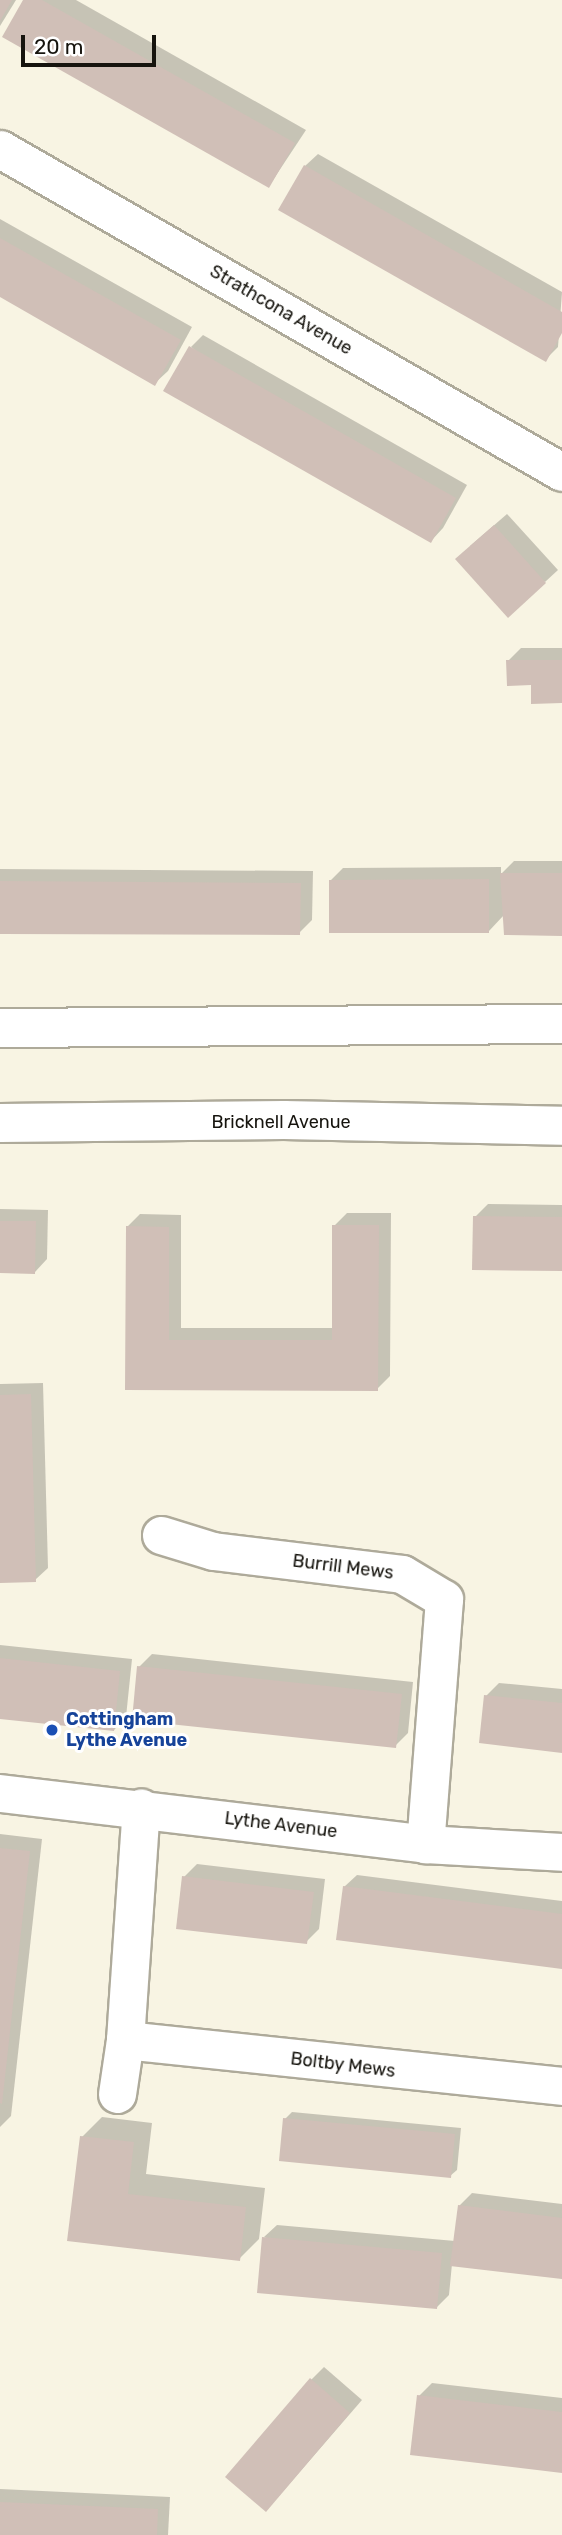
<!DOCTYPE html>
<html>
<head>
<meta charset="utf-8">
<style>
	body { margin:0 }
	#map { position:relative; width:562px; height:2535px; overflow:hidden; background:#f8f4e3; font-family:Rubik,sans-serif }
	div>[style] { position:absolute }
	[style*='--x'] { left:calc(var(--x)*1px); top:calc(var(--y)*1px); width:calc(var(--w)*1px); rotate:calc(var(--a)*1deg) }
	.shadow>* { inset:0; background:#0003 }
	.building>* { inset:0; background:#d0bfb7 }
	.roads { filter:drop-shadow(2px 0 #aeaa9a) drop-shadow(-2px 0 #aeaa9a) drop-shadow(0 2px #aeaa9a) drop-shadow(0 -2px #aeaa9a) }
	.minor>* { height:37px; margin:-18.5px; padding:0 18.5px; transform-origin:18.5px; border-radius:18.5px; background:#fff }
	.tertiary>* { height:38px; margin:-19px; padding:0 19px; transform-origin:19px; border-radius:19px; background:#fff }
	.dots>* { width:19px; height:19px; translate:-50% -50%; box-sizing:border-box; border:4px solid #fff; border-radius:50% }
	span { translate:-50% -50%; white-space:nowrap; text-align:center; line-height:1.15; -webkit-text-stroke:6px #fff; paint-order:stroke }
	.street-label { font-size:18px; color:#16140e }
	.transit-label { font-size:18px; color:#164399; font-weight:700 }
	.left { translate:0 -50%; text-align:left }
	.scale { position:absolute; left:21px; top:35px; width:135px; height:32px; box-sizing:border-box; border:4px solid #16140e; border-top:0; padding-left:9px; font-size:21px; line-height:24px; white-space:nowrap; color:#16140e; -webkit-text-stroke:5px #fff; paint-order:stroke }
</style>
</head>
<body>
<div id="map">
	<div class="shadow">
		<div style="clip-path:polygon(0 0,16px 0,0 26px)"></div>
		<div style="clip-path:polygon(25px 0,76px 0,306px 130px,269px 186px)"></div>
		<div style="clip-path:polygon(318px 154px,562px 292px,558px 347px,545px 360px,305px 166px)"></div>
		<div style="clip-path:polygon(0 219px,192px 327px,168px 371px,155px 383px,0 295px)"></div>
		<div style="clip-path:polygon(203px 335px,467px 485px,443px 528px,431px 541px,191px 347px)"></div>
		<div style="clip-path:polygon(507px 514px,558px 570px,545px 582px,470px 546px)"></div>
		<div style="clip-path:polygon(521px 648px,562px 648px,562px 702px,508px 661px)"></div>
		<div style="clip-path:polygon(514px 861px,562px 861px,562px 934px,504px 915px,489px 931px,330px 881px,343px 868px,501px 867px,501px 874px)"></div>
		<div style="clip-path:polygon(0 869px,313px 871px,312px 920px,299px 933px,0 932px)"></div>
		<div style="clip-path:polygon(488px 1204px,562px 1205px,562px 1269px,475px 1217px)"></div>
		<div style="clip-path:polygon(0 1209px,48px 1210px,47px 1259px,35px 1272px,0 1271px)"></div>
		<div style="clip-path:polygon(347px 1213px,391px 1213px,390px 1376px,377px 1389px,127px 1388px,127px 1227px,140px 1214px,181px 1215px,181px 1328px,333px 1328px,334px 1226px)"></div>
		<div style="clip-path:polygon(43px 1383px,48px 1568px,35px 1580px,0 1581px,0 1384px)"></div>
		<div style="clip-path:polygon(0 1645px,132px 1659px,126px 1717px,114px 1730px,0 1718px)"></div>
		<div style="clip-path:polygon(152px 1654px,413px 1682px,408px 1733px,395px 1746px,139px 1667px)"></div>
		<div style="clip-path:polygon(499px 1683px,562px 1689px,562px 1751px,486px 1696px)"></div>
		<div style="clip-path:polygon(0 1834px,42px 1839px,11px 2116px,0 2127px)"></div>
		<div style="clip-path:polygon(197px 1864px,325px 1879px,319px 1929px,306px 1942px,184px 1877px)"></div>
		<div style="clip-path:polygon(357px 1875px,562px 1901px,562px 1967px,344px 1887px)"></div>
		<div style="clip-path:polygon(292px 2112px,461px 2128px,457px 2170px,450px 2176px,285px 2119px)"></div>
		<div style="clip-path:polygon(102px 2117px,152px 2123px,146px 2174px,265px 2188px,259px 2239px,239px 2259px,69px 2239px,82px 2137px)"></div>
		<div style="clip-path:polygon(472px 2193px,562px 2204px,562px 2277px,452px 2264px,449px 2295px,436px 2308px,264px 2237px,277px 2225px,455px 2241px,459px 2206px)"></div>
		<div style="clip-path:polygon(324px 2367px,362px 2400px,278px 2497px,311px 2380px)"></div>
		<div style="clip-path:polygon(432px 2383px,562px 2398px,562px 2472px,419px 2396px)"></div>
		<div style="clip-path:polygon(0 2489px,170px 2497px,168px 2535px,0 2535px)"></div>
	</div>
	<div class="building">
		<div style="clip-path:polygon(0 0,12px 0,0 21px)"></div>
		<div style="clip-path:polygon(23px 0,42px 0,295px 143px,269px 188px,2px 37px)"></div>
		<div style="clip-path:polygon(304px 165px,562px 312px,562px 333px,546px 362px,278px 210px)"></div>
		<div style="clip-path:polygon(0 238px,181px 340px,155px 386px,0 297px)"></div>
		<div style="clip-path:polygon(189px 346px,456px 498px,431px 543px,163px 391px)"></div>
		<div style="clip-path:polygon(494px 525px,546px 583px,508px 618px,455px 559px)"></div>
		<div style="clip-path:polygon(506px 660px,562px 660px,562px 703px,531px 704px,531px 685px,507px 686px)"></div>
		<div style="clip-path:polygon(500px 873px,562px 873px,562px 936px,504px 935px)"></div>
		<div style="clip-path:polygon(489px 879px,489px 933px,329px 933px,329px 880px)"></div>
		<div style="clip-path:polygon(0 881px,301px 883px,300px 935px,0 934px)"></div>
		<div style="clip-path:polygon(473px 1216px,562px 1217px,562px 1271px,472px 1270px)"></div>
		<div style="clip-path:polygon(0 1221px,36px 1221px,35px 1274px,0 1273px)"></div>
		<div style="clip-path:polygon(332px 1225px,379px 1225px,378px 1391px,125px 1390px,126px 1226px,169px 1227px,169px 1340px,332px 1340px)"></div>
		<div style="clip-path:polygon(31px 1394px,36px 1582px,0 1583px,0 1395px)"></div>
		<div style="clip-path:polygon(0 1658px,120px 1671px,114px 1731px,0 1719px)"></div>
		<div style="clip-path:polygon(137px 1666px,402px 1694px,396px 1748px,132px 1720px)"></div>
		<div style="clip-path:polygon(484px 1695px,562px 1703px,562px 1753px,479px 1743px)"></div>
		<div style="clip-path:polygon(0 1848px,30px 1851px,2px 2104px,0 2103px)"></div>
		<div style="clip-path:polygon(182px 1876px,314px 1892px,307px 1944px,176px 1929px)"></div>
		<div style="clip-path:polygon(343px 1886px,562px 1914px,562px 1969px,336px 1940px)"></div>
		<div style="clip-path:polygon(283px 2118px,455px 2134px,451px 2178px,279px 2161px)"></div>
		<div style="clip-path:polygon(80px 2136px,134px 2142px,128px 2194px,246px 2207px,240px 2261px,67px 2241px)"></div>
		<div style="clip-path:polygon(458px 2205px,562px 2218px,562px 2279px,450px 2266px)"></div>
		<div style="clip-path:polygon(262px 2237px,442px 2253px,437px 2309px,257px 2293px)"></div>
		<div style="clip-path:polygon(310px 2378px,350px 2413px,266px 2512px,225px 2477px)"></div>
		<div style="clip-path:polygon(417px 2395px,562px 2412px,562px 2473px,410px 2455px)"></div>
		<div style="clip-path:polygon(0 2502px,158px 2509px,157px 2535px,0 2535px)"></div>
	</div>
	<div class="roads">
		<div class="minor">
			<div style="--x:0;--y:149;--w:648;--a:29.89"></div>
			<div style="--x:161;--y:1535;--w:54;--a:17.1"></div>
			<div style="--x:213;--y:1551;--w:190;--a:6.9"></div>
			<div style="--x:402;--y:1574;--w:49;--a:30.8"></div>
			<div style="--x:444;--y:1599;--w:246;--a:94.4"></div>
			<div style="--x:0;--y:1793;--w:428;--a:6.8"></div>
			<div style="--x:425;--y:1844;--w:137;--a:3.3"></div>
			<div style="--x:125;--y:2040;--w:439;--a:6"></div>
			<div style="--x:117;--y:2094;--w:55;--a:-81.6"></div>
			<div style="--x:125;--y:2040;--w:233;--a:-86.1"></div>
		</div>
		<div class="tertiary">
			<div style="--x:0;--y:1028;--w:562;--a:-0.41"></div>
			<div style="--x:0;--y:1123;--w:284;--a:-0.6"></div>
			<div style="--x:284;--y:1120;--w:278;--a:1.2"></div>
		</div>
	</div>
	<div class="dots">
		<div style="left:52px;top:1730px;background:#1a4fb4"></div>
	</div>
	<div class="street-label">
		<span style="left:281px;top:310px;rotate:30deg">Strathcona Avenue</span>
		<span style="left:281px;top:1122px">Bricknell Avenue</span>
		<span style="left:343px;top:1567px;rotate:7deg">Burrill Mews</span>
		<span style="left:281px;top:1825px;rotate:7deg">Lythe Avenue</span>
		<span style="left:343px;top:2065px;rotate:7deg">Boltby Mews</span>
	</div>
	<div class="transit-label">
		<span class="left" style="left:66px;top:1730px">Cottingham<br>Lythe Avenue</span>
	</div>
	<div class="scale">20 m</div>
</div>
</body>
</html>
